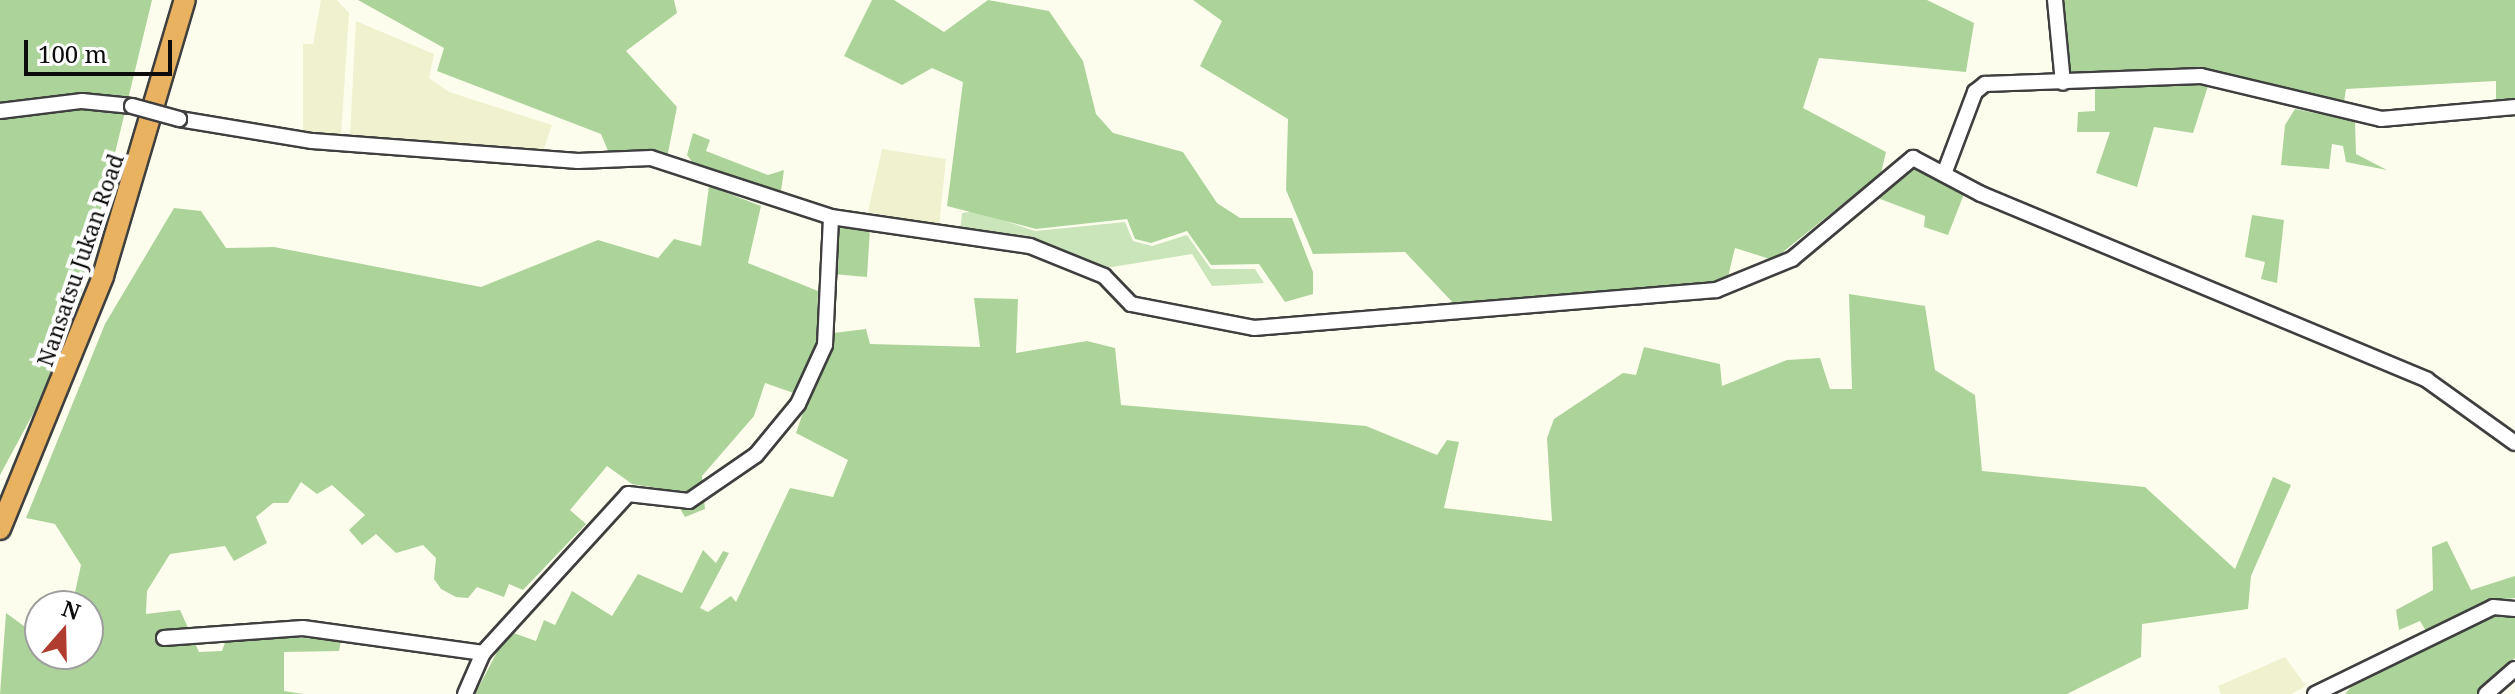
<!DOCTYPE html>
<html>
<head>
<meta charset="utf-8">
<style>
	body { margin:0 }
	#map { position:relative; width:2515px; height:694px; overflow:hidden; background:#fdfded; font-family:"Noto Serif",serif }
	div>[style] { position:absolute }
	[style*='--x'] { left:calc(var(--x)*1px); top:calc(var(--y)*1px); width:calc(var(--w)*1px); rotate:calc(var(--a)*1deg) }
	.farmland>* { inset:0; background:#eff1cf }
	.green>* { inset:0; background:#cae5b9 }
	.forest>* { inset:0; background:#acd49a }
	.roads { filter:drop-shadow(2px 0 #3f3f3f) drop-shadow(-2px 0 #3f3f3f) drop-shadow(0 2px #3f3f3f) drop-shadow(0 -2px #3f3f3f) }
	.minor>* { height:14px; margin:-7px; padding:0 7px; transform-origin:7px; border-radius:7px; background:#fff }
	.highway>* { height:20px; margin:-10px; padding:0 10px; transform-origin:10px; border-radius:10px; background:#e8b260 }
	.bridges { filter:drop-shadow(2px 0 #3f3f3f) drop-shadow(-2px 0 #3f3f3f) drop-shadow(0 2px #3f3f3f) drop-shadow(0 -2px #3f3f3f) }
	.minor-bridge>* { height:14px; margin:-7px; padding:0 7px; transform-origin:7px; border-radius:7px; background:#fff }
	span { translate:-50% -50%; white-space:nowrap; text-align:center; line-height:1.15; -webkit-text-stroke:8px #fff; paint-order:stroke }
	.street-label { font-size:22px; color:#0c0c0c }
	.north { position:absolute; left:24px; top:590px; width:80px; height:80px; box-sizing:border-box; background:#fff; border:2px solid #9e9e9e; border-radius:50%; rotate:20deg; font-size:22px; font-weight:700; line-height:32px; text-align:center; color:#0c0c0c }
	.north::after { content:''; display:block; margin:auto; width:28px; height:36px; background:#b03c30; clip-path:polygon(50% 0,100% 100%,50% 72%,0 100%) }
	.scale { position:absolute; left:24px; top:40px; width:148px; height:36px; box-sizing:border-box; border:4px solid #0c0c0c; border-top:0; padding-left:10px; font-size:24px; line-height:28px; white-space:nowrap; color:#0c0c0c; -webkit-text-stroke:6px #fff; paint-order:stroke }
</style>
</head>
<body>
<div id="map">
	<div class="farmland">
		<div style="clip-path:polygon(321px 0,337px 0,349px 13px,341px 136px,303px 132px,303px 44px,313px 44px)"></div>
		<div style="clip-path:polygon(356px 21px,434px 54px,429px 78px,449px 92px,552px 125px,542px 154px,350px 135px)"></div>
		<div style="clip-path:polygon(882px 149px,946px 159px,939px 226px,868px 212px)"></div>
		<div style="clip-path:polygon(2285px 657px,2306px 686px,2291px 694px,2221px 694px,2218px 686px)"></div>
	</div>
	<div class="green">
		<div style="clip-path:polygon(975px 211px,1035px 231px,1125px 222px,1133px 241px,1152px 246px,1187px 235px,1211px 269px,1255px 269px,1264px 283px,1212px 286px,1192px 254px,1106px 268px,1041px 242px,960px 232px,962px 213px)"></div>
	</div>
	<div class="forest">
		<div style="clip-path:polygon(0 0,152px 0,80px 298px,41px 399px,0 475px)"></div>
		<div style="clip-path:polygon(358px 0,674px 0,677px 13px,626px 51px,677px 107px,667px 158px,636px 149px,609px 153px,601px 134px,437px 71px,444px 48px)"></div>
		<div style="clip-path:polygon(872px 0,894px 0,944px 32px,988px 0,1049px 11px,1083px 61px,1096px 114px,1113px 133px,1183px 152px,1217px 203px,1240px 218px,1292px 218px,1313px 272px,1313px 294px,1285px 302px,1259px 264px,1211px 265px,1187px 231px,1151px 243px,1135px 239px,1127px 219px,1036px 229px,947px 206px,963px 82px,932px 68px,902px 85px,844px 56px)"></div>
		<div style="clip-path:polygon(1193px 0,1927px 0,1974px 23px,1966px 72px,1819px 58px,1803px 108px,1886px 152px,1881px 173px,1773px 260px,1735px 248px,1727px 281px,1479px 307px,1457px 307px,1405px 252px,1313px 254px,1286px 190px,1288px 119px,1200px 66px,1222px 21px)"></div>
		<div style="clip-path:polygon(2063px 0,2515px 0,2515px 103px,2496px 104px,2496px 81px,2346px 89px,2343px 109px,2209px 72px,2071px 77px)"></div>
		<div style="clip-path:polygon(2159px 82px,2209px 83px,2193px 133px,2154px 127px,2137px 187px,2096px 173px,2110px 132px,2077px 132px,2078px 112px,2095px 111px,2095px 87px)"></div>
		<div style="clip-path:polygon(2295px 109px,2355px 121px,2356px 154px,2387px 170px,2346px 162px,2343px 146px,2332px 144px,2329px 169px,2281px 165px,2285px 125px)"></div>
		<div style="clip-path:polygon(693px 133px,710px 140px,706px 151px,768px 175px,784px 170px,780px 198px,697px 168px,687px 155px)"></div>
		<div style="clip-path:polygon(1911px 166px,1964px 194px,1948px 235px,1924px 227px,1925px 216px,1875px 197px)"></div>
		<div style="clip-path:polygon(709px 186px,761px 206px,748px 263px,818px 291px,817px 335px,866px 329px,870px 344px,980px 347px,974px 298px,1018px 299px,1016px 353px,1087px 341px,1115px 348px,1121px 405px,1366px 426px,1437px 455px,1447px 440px,1459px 442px,1444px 508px,1552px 521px,1547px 438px,1554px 419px,1623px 373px,1636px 375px,1644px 347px,1720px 364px,1722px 386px,1787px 360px,1820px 358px,1830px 389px,1852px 389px,1849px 294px,1925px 306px,1935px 370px,1975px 395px,1982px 471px,2145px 487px,2235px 569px,2273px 477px,2291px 485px,2251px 576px,2248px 609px,2142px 624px,2141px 657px,2067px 694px,475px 694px,508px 631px,536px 641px,544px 620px,555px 625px,572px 591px,612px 616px,638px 574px,682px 593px,703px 550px,716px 563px,723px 551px,729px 553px,700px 608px,708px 612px,731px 596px,736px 602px,790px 488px,833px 497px,848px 460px,796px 433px,808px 398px,765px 383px,754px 416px,702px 476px,705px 509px,685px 517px,669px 490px,632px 484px,607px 466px,570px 510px,586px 524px,523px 590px,509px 584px,504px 597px,477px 587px,468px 598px,456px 597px,441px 589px,434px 579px,436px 558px,423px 545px,396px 553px,376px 534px,362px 545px,349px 530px,365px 515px,332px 485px,317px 494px,301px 482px,288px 503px,273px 503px,256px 517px,267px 543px,234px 561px,225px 546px,170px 554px,147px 591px,146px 614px,180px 610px,199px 652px,222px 651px,228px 634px,341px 640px,339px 651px,284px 652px,284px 691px,303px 694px,0 694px,6px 613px,28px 629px,40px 623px,40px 654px,88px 654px,88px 606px,72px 606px,81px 565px,55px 524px,26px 518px,105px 324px,174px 208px,201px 211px,226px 248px,274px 247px,481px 287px,598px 240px,658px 258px,674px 239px,701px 246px)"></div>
		<div style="clip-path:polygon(2252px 215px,2284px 220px,2277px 283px,2261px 279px,2265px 262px,2245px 257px)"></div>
		<div style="clip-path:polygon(845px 226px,870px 228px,867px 277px,833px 274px,837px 230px)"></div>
		<div style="clip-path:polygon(2447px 541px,2471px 590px,2515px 576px,2515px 598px,2486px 601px,2429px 636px,2420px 621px,2399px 630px,2396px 610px,2433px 590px,2432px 547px)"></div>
		<div style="clip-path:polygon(2489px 615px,2515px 618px,2515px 658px,2480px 694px,2345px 694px,2355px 682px)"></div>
	</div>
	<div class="roads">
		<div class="minor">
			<div style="--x:2055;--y:0;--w:83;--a:84.5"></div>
			<div style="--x:0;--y:111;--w:83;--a:-7"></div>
			<div style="--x:82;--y:101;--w:50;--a:5.7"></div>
			<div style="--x:179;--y:119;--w:135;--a:9.4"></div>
			<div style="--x:312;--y:141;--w:267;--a:4.3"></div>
			<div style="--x:578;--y:161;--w:73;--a:-2.4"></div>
			<div style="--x:651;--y:158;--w:189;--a:18.1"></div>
			<div style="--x:831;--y:217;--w:201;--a:8.3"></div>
			<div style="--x:1030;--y:246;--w:80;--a:22.1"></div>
			<div style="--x:1104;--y:276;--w:39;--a:46"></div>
			<div style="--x:1131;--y:304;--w:125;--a:11"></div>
			<div style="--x:1254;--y:328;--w:464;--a:-4.7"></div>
			<div style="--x:1716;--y:290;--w:82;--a:-22.2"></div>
			<div style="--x:1792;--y:259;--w:158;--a:-39.9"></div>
			<div style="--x:1913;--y:158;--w:77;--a:27.9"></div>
			<div style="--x:1981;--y:194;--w:483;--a:22.6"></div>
			<div style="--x:2427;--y:380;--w:108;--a:35.6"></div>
			<div style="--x:1944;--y:174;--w:88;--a:-69.3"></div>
			<div style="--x:1975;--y:92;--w:13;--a:-39"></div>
			<div style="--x:1985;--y:84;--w:216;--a:-2.1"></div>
			<div style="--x:2201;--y:76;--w:185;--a:13.4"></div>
			<div style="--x:2381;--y:119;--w:135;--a:-5.1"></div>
			<div style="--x:164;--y:638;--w:139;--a:-4.1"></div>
			<div style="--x:303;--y:628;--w:182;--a:7.9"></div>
			<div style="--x:465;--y:694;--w:45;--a:-66.3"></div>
			<div style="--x:483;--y:653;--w:215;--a:-47.6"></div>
			<div style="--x:628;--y:494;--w:61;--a:6.5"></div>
			<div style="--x:689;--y:501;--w:81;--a:-34.5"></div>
			<div style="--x:756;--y:455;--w:66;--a:-50.5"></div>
			<div style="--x:798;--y:404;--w:65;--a:-65.4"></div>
			<div style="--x:825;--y:345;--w:128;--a:-87.3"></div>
			<div style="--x:2315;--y:694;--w:198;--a:-26"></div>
			<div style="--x:2493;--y:607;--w:22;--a:5"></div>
			<div style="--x:2486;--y:694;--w:38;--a:-41"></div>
		</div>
		<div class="highway">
			<div style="--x:0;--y:529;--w:273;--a:-67.8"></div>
			<div style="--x:103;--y:276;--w:288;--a:-73.5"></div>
		</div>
	</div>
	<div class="bridges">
		<div class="minor-bridge">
			<div style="--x:132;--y:106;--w:49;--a:15.5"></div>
		</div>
	</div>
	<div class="street-label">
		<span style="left:80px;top:260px;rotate:-71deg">Nansatsu Jukan Road</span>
	</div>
	<div class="north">N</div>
	<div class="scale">100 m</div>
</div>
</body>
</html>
